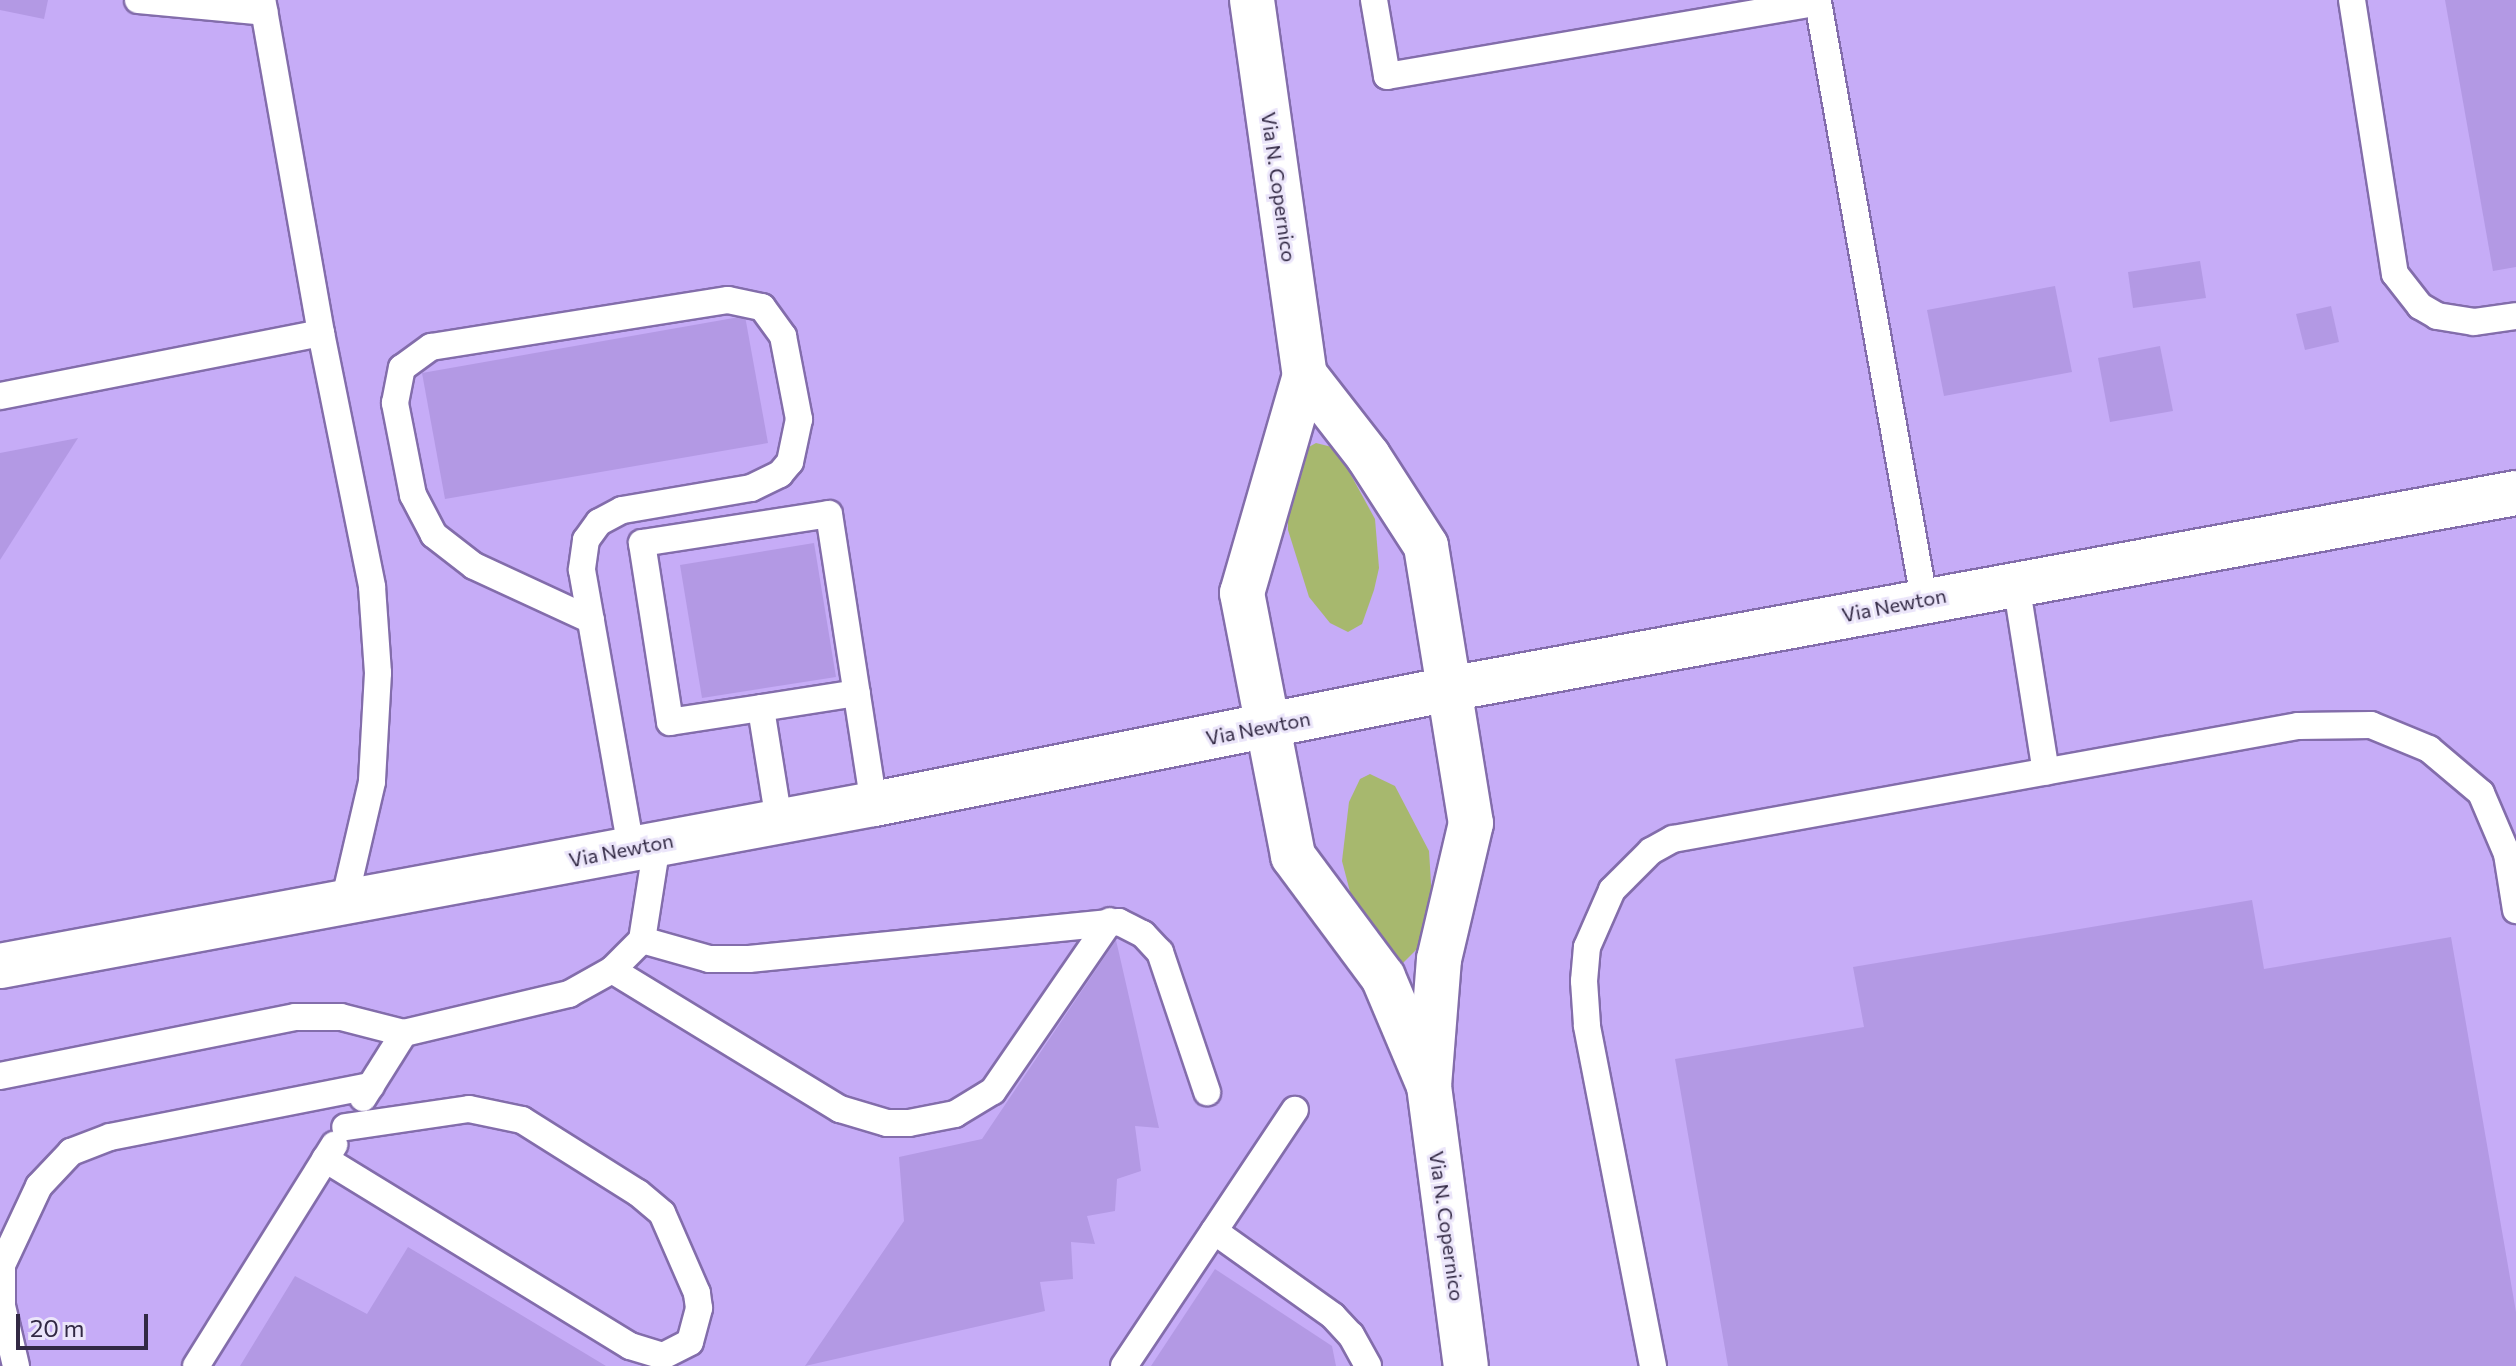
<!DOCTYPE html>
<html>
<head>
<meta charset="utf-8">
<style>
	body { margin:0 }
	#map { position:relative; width:2516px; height:1366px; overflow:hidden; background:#d1bbff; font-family:Commissioner,sans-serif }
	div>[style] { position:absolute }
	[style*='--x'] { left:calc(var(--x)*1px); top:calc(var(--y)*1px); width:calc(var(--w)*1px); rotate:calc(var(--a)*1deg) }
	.built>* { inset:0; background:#c6acf7 }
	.green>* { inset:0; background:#a7b86e }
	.building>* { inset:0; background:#b399e4 }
	.roads { filter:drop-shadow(2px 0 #836dab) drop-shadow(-2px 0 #836dab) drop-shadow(0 2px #836dab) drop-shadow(0 -2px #836dab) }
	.service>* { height:26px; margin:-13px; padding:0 13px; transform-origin:13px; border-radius:13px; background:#fff }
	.minor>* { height:44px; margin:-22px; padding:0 22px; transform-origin:22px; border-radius:22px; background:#fff }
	span { translate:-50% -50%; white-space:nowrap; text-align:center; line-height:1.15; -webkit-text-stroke:6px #ebe5fa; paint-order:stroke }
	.street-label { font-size:20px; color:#322944 }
	.scale { position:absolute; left:16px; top:1314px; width:132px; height:36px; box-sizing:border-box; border:4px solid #322944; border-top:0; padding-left:10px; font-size:24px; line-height:28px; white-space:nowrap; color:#322944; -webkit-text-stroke:6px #ebe5fa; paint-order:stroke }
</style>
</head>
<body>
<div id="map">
	<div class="built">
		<div style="clip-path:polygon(0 0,2516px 0,2516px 1366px,0 1366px)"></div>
	</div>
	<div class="green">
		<div style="clip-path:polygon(1316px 443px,1332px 447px,1340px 455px,1375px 519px,1379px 568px,1374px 590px,1362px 624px,1348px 632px,1330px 623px,1309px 597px,1288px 530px,1288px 510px,1307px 448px)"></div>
		<div style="clip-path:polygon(1370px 774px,1395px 786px,1429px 851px,1432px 900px,1422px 944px,1403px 963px,1396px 962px,1355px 911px,1342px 861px,1349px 802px,1360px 779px)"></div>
	</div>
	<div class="building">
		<div style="clip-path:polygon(0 0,48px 0,44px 19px,0 10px)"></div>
		<div style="clip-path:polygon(2445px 0,2516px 0,2516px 267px,2493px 271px)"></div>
		<div style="clip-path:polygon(2200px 261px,2206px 298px,2133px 308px,2128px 272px)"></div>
		<div style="clip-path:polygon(2055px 286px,2072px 372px,1944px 396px,1927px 310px)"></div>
		<div style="clip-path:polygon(2331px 306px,2339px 342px,2305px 350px,2296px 314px)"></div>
		<div style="clip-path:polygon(745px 316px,768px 443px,445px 499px,422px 373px)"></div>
		<div style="clip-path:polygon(2160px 346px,2173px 411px,2110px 422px,2098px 358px)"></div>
		<div style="clip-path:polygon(78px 438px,0 560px,0 453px)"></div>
		<div style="clip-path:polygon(814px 543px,836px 677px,702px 698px,680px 565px)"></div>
		<div style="clip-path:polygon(2252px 900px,2264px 969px,2451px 937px,2516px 1312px,2516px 1366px,1728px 1366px,1675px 1059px,1864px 1027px,1853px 967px)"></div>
		<div style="clip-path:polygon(1116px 940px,1159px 1128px,1135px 1126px,1141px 1171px,1117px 1179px,1115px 1211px,1087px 1216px,1095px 1244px,1071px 1242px,1073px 1279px,1040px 1282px,1045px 1311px,805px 1366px,904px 1221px,899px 1157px,982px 1139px)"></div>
		<div style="clip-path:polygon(408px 1247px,606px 1366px,240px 1366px,295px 1276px,367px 1314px)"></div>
		<div style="clip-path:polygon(1215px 1269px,1332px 1346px,1336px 1366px,1151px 1366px)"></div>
	</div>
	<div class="roads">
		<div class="service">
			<div style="--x:138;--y:0;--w:127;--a:5.4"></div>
			<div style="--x:1374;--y:0;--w:77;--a:80.3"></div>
			<div style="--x:1387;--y:76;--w:437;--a:-9.7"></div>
			<div style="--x:1818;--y:2;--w:606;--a:79.93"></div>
			<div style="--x:2352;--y:0;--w:277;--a:81.1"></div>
			<div style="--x:2395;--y:274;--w:41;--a:52"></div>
			<div style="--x:2420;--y:306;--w:20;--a:30"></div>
			<div style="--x:2437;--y:316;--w:37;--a:9"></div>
			<div style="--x:2474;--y:322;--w:42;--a:-8.1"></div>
			<div style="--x:321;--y:333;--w:259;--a:78.6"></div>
			<div style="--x:372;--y:587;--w:86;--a:86"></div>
			<div style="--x:378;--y:673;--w:109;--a:93.2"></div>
			<div style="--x:372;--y:782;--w:123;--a:103.1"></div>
			<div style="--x:0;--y:396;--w:327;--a:-11.1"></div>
			<div style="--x:321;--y:333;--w:338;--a:-100"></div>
			<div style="--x:2016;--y:583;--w:191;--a:81"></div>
			<div style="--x:591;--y:620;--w:129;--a:-155.2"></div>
			<div style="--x:474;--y:566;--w:51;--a:-142.2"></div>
			<div style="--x:434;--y:535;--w:45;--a:-117.7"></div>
			<div style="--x:413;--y:495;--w:94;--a:-101.1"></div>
			<div style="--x:395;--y:403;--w:36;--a:-79"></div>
			<div style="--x:402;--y:368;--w:36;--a:-36"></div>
			<div style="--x:431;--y:347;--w:301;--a:-9"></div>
			<div style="--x:728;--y:300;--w:35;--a:12"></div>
			<div style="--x:762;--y:307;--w:36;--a:54"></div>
			<div style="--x:783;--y:336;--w:85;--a:79.1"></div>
			<div style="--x:799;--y:419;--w:44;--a:101.8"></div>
			<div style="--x:790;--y:462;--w:16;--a:130"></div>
			<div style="--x:780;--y:474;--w:32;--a:154"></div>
			<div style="--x:751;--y:488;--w:131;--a:170.3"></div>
			<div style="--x:622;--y:510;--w:26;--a:152"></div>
			<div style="--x:599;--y:522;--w:22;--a:126"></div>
			<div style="--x:586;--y:540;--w:30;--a:98"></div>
			<div style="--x:582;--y:570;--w:283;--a:80"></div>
			<div style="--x:761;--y:708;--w:97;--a:-8.9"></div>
			<div style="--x:779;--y:821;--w:114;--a:-99.1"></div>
			<div style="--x:761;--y:708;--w:92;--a:171.3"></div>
			<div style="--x:670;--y:722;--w:181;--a:-98.9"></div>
			<div style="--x:642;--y:543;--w:189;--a:-8.8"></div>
			<div style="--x:829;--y:514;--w:293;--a:81.2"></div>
			<div style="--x:642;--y:940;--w:70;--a:15.8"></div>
			<div style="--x:709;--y:959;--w:40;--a:0"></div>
			<div style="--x:749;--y:959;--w:372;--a:-5.7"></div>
			<div style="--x:1119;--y:922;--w:27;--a:27"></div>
			<div style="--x:1143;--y:934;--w:25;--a:47"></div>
			<div style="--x:1160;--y:952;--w:148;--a:71.4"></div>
			<div style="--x:612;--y:970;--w:267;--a:31.4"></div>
			<div style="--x:840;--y:1109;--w:49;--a:16.6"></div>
			<div style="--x:887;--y:1123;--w:22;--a:0"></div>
			<div style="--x:909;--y:1123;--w:47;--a:-11.1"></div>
			<div style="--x:955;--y:1114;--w:44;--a:-31.2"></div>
			<div style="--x:993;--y:1091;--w:206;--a:-55.5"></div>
			<div style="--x:0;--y:1076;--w:301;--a:-11.3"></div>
			<div style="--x:295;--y:1017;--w:46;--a:0"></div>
			<div style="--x:341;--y:1017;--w:65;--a:14.3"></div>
			<div style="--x:404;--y:1033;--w:170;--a:-13.3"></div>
			<div style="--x:569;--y:994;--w:49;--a:-29.2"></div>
			<div style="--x:612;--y:970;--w:42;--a:-45"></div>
			<div style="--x:642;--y:940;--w:97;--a:-81.1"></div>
			<div style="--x:363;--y:1098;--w:77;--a:-57.8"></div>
			<div style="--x:325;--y:1159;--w:358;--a:31.5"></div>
			<div style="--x:630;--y:1346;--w:34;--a:17"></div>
			<div style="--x:663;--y:1356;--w:30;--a:-27"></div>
			<div style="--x:690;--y:1342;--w:35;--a:-75"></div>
			<div style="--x:699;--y:1308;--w:15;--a:-98"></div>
			<div style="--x:697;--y:1293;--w:87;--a:-113.6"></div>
			<div style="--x:662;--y:1213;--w:31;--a:-140"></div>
			<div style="--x:638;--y:1193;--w:137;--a:-147.8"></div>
			<div style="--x:522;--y:1120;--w:54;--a:-168.3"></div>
			<div style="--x:469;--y:1109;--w:125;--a:171.7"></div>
			<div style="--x:1214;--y:1231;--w:146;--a:35.5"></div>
			<div style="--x:1333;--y:1316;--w:26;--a:47"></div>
			<div style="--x:1351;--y:1335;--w:35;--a:61"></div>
			<div style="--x:16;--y:1366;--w:62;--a:-103.1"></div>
			<div style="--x:2;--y:1306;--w:41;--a:-90"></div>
			<div style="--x:2;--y:1265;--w:87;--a:-64.9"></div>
			<div style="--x:39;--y:1186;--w:47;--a:-46.7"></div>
			<div style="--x:71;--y:1152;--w:42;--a:-21"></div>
			<div style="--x:110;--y:1137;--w:266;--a:-11.1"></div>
			<div style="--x:196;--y:1366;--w:261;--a:-58"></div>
			<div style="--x:1124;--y:1366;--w:308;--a:-56.3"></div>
			<div style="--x:1653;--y:1366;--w:347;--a:-101"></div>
			<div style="--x:1587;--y:1025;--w:44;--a:-93.9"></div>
			<div style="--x:1584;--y:981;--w:34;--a:-85"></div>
			<div style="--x:1587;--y:947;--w:62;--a:-66.3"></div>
			<div style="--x:1612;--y:890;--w:55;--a:-45"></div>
			<div style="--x:1651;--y:851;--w:25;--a:-29"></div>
			<div style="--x:1673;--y:839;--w:635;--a:-10.25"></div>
			<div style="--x:2298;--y:726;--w:73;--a:-0.8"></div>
			<div style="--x:2371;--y:725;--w:63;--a:22.5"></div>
			<div style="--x:2429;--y:749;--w:68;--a:40.2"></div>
			<div style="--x:2481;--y:793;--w:66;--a:66.9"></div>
			<div style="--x:2507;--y:854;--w:57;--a:80.9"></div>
		</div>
		<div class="minor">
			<div style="--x:1252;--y:0;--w:379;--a:82"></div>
			<div style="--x:1305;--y:375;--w:227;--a:106.1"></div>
			<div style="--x:1242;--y:593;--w:268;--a:79"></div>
			<div style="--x:1293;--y:856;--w:151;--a:53.4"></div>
			<div style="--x:1383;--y:977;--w:118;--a:67.1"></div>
			<div style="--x:1305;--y:375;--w:103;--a:52.1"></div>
			<div style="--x:1368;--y:456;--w:107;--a:57.2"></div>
			<div style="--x:1426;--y:546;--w:281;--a:80.8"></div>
			<div style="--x:1471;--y:823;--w:140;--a:103.2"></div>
			<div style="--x:1439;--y:959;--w:127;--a:94.5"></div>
			<div style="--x:1429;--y:1086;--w:282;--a:82.5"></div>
			<div style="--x:0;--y:966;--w:889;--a:-10.5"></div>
			<div style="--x:874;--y:804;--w:586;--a:-11.31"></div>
			<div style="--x:1449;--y:689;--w:1085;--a:-10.41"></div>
		</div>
	</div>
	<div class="street-label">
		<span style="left:1279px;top:187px;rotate:82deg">Via N. Copernico</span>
		<span style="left:1894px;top:605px;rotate:-11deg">Via Newton</span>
		<span style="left:1258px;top:728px;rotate:-11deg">Via Newton</span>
		<span style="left:621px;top:850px;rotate:-11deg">Via Newton</span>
		<span style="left:1447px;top:1226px;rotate:82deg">Via N. Copernico</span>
	</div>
	<div class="scale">20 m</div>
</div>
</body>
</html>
